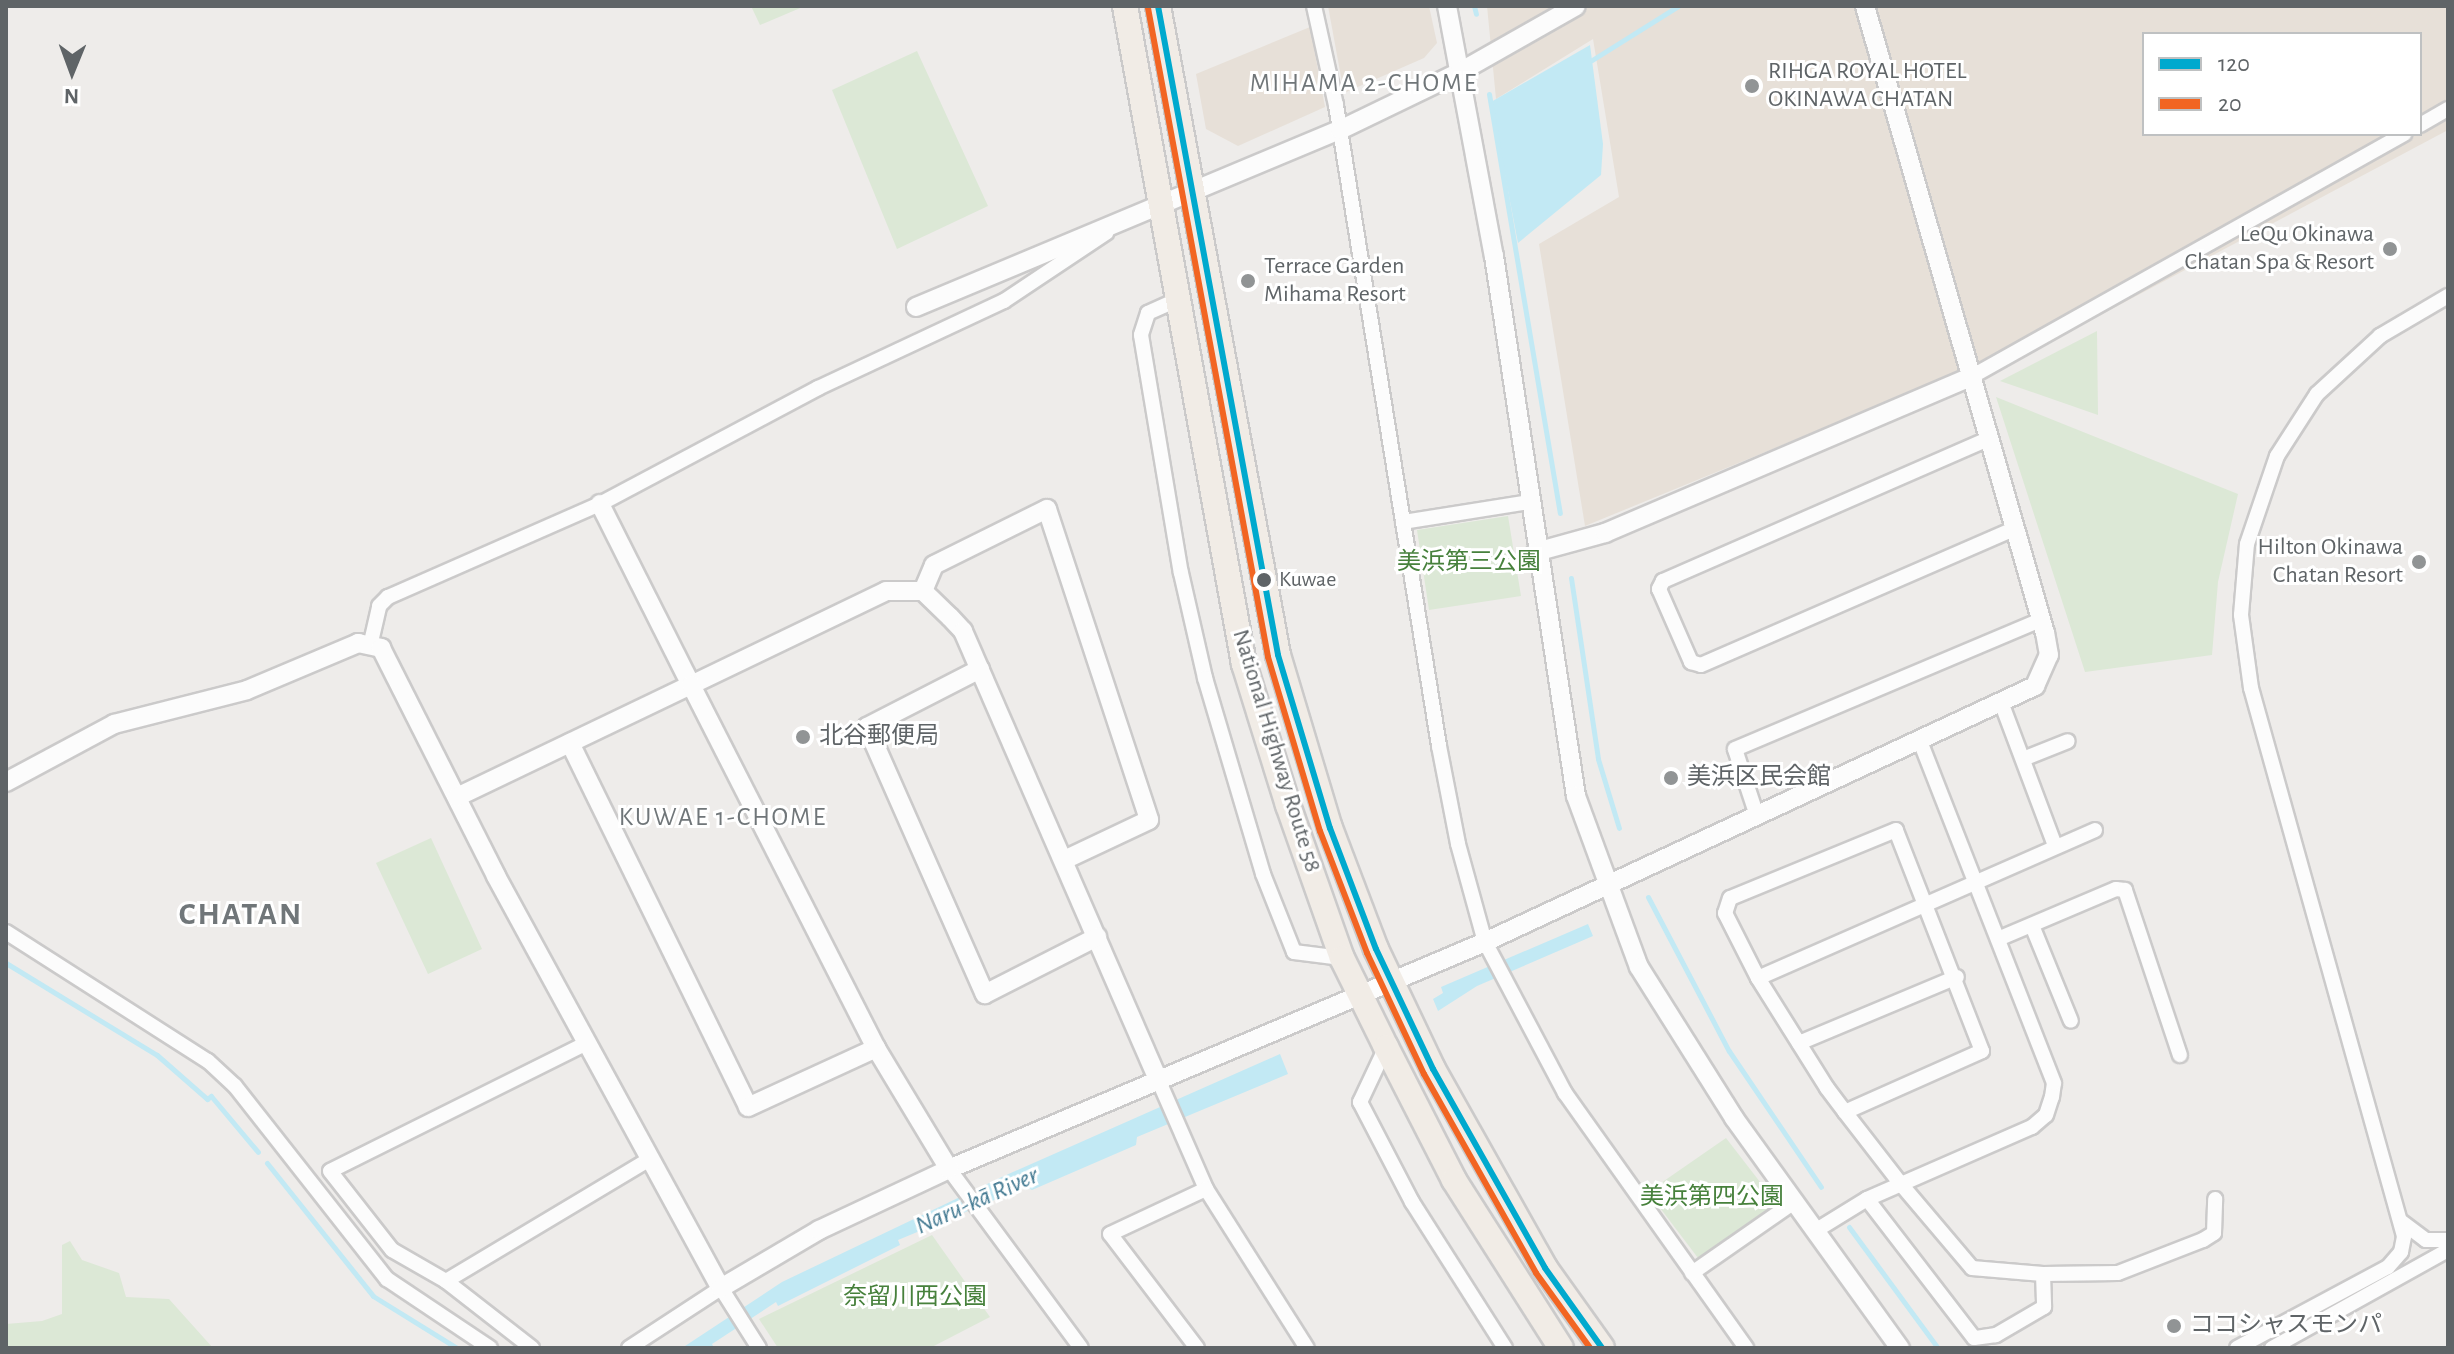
<!DOCTYPE html>
<html>
<head>
<meta charset="utf-8">
<style>
	body { margin:0 }
	#map { position:relative; width:2454px; height:1354px; overflow:hidden; background:#eeecea; font-family:"Alegreya Sans","Noto Sans JP",sans-serif }
	div>[style] { position:absolute }
	[style*='--x'] { left:calc(var(--x)*1px); top:calc(var(--y)*1px); width:calc(var(--w)*1px); rotate:calc(var(--a)*1deg) }
	.commercial>* { inset:0; background:#e7e0d8 }
	.green>* { inset:0; background:#dce8d6 }
	.water>* { inset:0; background:#c2e9f4 }
	.stream>* { height:5px; margin:-2.5px; padding:0 2.5px; transform-origin:2.5px; border-radius:2.5px; background:#c2e9f4 }
	.roads { filter:drop-shadow(2px 0 #cbcaca) drop-shadow(-2px 0 #cbcaca) drop-shadow(0 2px #cbcaca) drop-shadow(0 -2px #cbcaca) }
	.minor>* { height:14px; margin:-7px; padding:0 7px; transform-origin:7px; border-radius:7px; background:#fcfcfc }
	.tertiary>* { height:18px; margin:-9px; padding:0 9px; transform-origin:9px; border-radius:9px; background:#fcfcfc }
	.trunk>* { height:24px; margin:-12px; padding:0 12px; transform-origin:12px; border-radius:12px; background:#f1ece6 }
	.bus-1>* { height:6px; margin:-3px; padding:0 3px; transform-origin:3px; border-radius:3px; background:#00a9ce }
	.bus-2>* { height:6px; margin:-3px; padding:0 3px; transform-origin:3px; border-radius:3px; background:#f26522 }
	.dots>* { width:22px; height:22px; translate:-50% -50%; box-sizing:border-box; border:4px solid #fff; border-radius:50% }
	span { translate:-50% -50%; white-space:nowrap; text-align:center; line-height:1.15; -webkit-text-stroke:6px #fff; paint-order:stroke }
	.bus-label { font-size:22px; color:#5f6467 }
	.left { translate:0 -50%; text-align:left }
	.poi-label { font-size:24px; color:#5f6467 }
	.right { translate:-100% -50%; text-align:right }
	.park-label { font-size:24px; color:#47813c }
	.street-label { font-size:24px; color:#5f6467 }
	.neighbourhood-label { font-size:26px; color:#707679; letter-spacing:2px }
	.water-label { font-size:26px; color:#427991; font-style:italic }
	.district-label { font-size:32px; color:#707679; font-weight:700; letter-spacing:2px }
	.frame { position:absolute; inset:0; border:8px solid #5f6467; pointer-events:none }
	.legend { position:absolute; left:2142px; top:32px; width:280px; height:104px; box-sizing:border-box; background:#fff; border:2px solid #bfc1c2; margin:0; padding:10px 14px; list-style:none; font-size:24px; color:#5f6467 }
	.legend li { display:flex; align-items:center; gap:16px; height:40px }
	.legend b { width:40px; border:2px solid #bfc1c2 }
	.north { position:absolute; left:32px; top:32px; width:80px; height:80px; -webkit-text-stroke:6px #fff; paint-order:stroke; rotate:181deg; font-size:22px; font-weight:700; line-height:32px; text-align:center; color:#5f6467 }
	.north::after { content:''; display:block; margin:auto; width:28px; height:36px; background:#5f6467; clip-path:polygon(50% 0,100% 100%,50% 72%,0 100%) }
</style>
</head>
<body>
<div id="map">
	<div class="commercial">
		<div style="clip-path:polygon(1328px 6px,1429px 6px,1437px 43px,1424px 58px,1344px 93px)"></div>
		<div style="clip-path:polygon(evenodd,1487px 6px,2448px 6px,2448px 130px,1984px 377px,1977px 362px,1971px 377px,1843px 420px,1585px 526px,1539px 244px,1619px 197px,1593px 39px,1496px 99px,1487px 6px,2144px 34px,2420px 34px,2420px 134px,2144px 134px,2144px 34px)"></div>
		<div style="clip-path:polygon(1310px 27px,1325px 107px,1238px 146px,1206px 129px,1196px 74px)"></div>
	</div>
	<div class="green">
		<div style="clip-path:polygon(751px 6px,805px 6px,760px 25px)"></div>
		<div style="clip-path:polygon(917px 51px,988px 206px,897px 249px,832px 90px)"></div>
		<div style="clip-path:polygon(2097px 331px,2098px 415px,2000px 381px)"></div>
		<div style="clip-path:polygon(1996px 397px,2238px 494px,2218px 582px,2212px 655px,2085px 672px)"></div>
		<div style="clip-path:polygon(1508px 516px,1521px 596px,1429px 610px,1417px 530px)"></div>
		<div style="clip-path:polygon(431px 838px,482px 949px,428px 974px,376px 863px)"></div>
		<div style="clip-path:polygon(1726px 1138px,1777px 1204px,1698px 1258px,1648px 1192px)"></div>
		<div style="clip-path:polygon(932px 1235px,990px 1317px,930px 1348px,778px 1348px,759px 1319px)"></div>
		<div style="clip-path:polygon(70px 1241px,82px 1260px,119px 1273px,126px 1297px,169px 1299px,213px 1348px,6px 1348px,6px 1324px,42px 1321px,62px 1314px,62px 1245px)"></div>
	</div>
	<div class="water">
		<div style="clip-path:polygon(1590px 45px,1603px 144px,1601px 175px,1518px 243px,1491px 102px)"></div>
		<div style="clip-path:polygon(1588px 924px,1593px 936px,1477px 986px,1438px 1011px,1433px 999px,1443px 993px,1441px 987px)"></div>
		<div style="clip-path:polygon(1280px 1054px,1288px 1074px,1137px 1137px,1136px 1145px,1032px 1190px,1026px 1187px,898px 1240px,900px 1245px,778px 1306px,776px 1302px,712px 1344px,714px 1348px,682px 1348px,782px 1282px,1004px 1176px)"></div>
	</div>
	<div class="stream">
		<div style="--x:1474;--y:6;--w:8;--a:76"></div>
		<div style="--x:1592;--y:60;--w:102;--a:-32.1"></div>
		<div style="--x:1489;--y:94;--w:425;--a:80.4"></div>
		<div style="--x:1571;--y:578;--w:183;--a:81.5"></div>
		<div style="--x:1598;--y:759;--w:72;--a:73.1"></div>
		<div style="--x:1648;--y:897;--w:174;--a:62.3"></div>
		<div style="--x:1729;--y:1051;--w:164;--a:55.9"></div>
		<div style="--x:6;--y:963;--w:177;--a:31.4"></div>
		<div style="--x:157;--y:1055;--w:67;--a:41.3"></div>
		<div style="--x:207;--y:1099;--w:5;--a:-37"></div>
		<div style="--x:211;--y:1096;--w:73;--a:50"></div>
		<div style="--x:267;--y:1163;--w:170;--a:51.4"></div>
		<div style="--x:373;--y:1296;--w:99;--a:31.8"></div>
		<div style="--x:1849;--y:1227;--w:150;--a:53.7"></div>
	</div>
	<div class="roads">
		<div class="minor">
			<div style="--x:1314;--y:6;--w:101;--a:77.5"></div>
			<div style="--x:1336;--y:105;--w:649;--a:80.87"></div>
			<div style="--x:1439;--y:746;--w:100;--a:79"></div>
			<div style="--x:1458;--y:844;--w:102;--a:74.6"></div>
			<div style="--x:1485;--y:942;--w:171;--a:62.1"></div>
			<div style="--x:1565;--y:1093;--w:313;--a:54.6"></div>
			<div style="--x:2420;--y:125;--w:32;--a:-30"></div>
			<div style="--x:1179;--y:299;--w:34;--a:156"></div>
			<div style="--x:1148;--y:313;--w:23;--a:108"></div>
			<div style="--x:1141;--y:335;--w:241;--a:80.5"></div>
			<div style="--x:1181;--y:573;--w:108;--a:77.1"></div>
			<div style="--x:1205;--y:678;--w:204;--a:73.5"></div>
			<div style="--x:1263;--y:874;--w:84;--a:68.3"></div>
			<div style="--x:1294;--y:952;--w:48;--a:7.1"></div>
			<div style="--x:1971;--y:377;--w:497;--a:-29.3"></div>
			<div style="--x:1988;--y:439;--w:355;--a:156.4"></div>
			<div style="--x:1663;--y:581;--w:9;--a:117"></div>
			<div style="--x:1659;--y:589;--w:80;--a:66.3"></div>
			<div style="--x:1691;--y:662;--w:10;--a:17"></div>
			<div style="--x:1701;--y:665;--w:341;--a:-23.5"></div>
			<div style="--x:1403;--y:522;--w:128;--a:-9"></div>
			<div style="--x:371;--y:642;--w:37;--a:-77"></div>
			<div style="--x:379;--y:606;--w:13;--a:-45"></div>
			<div style="--x:388;--y:597;--w:232;--a:-23.7"></div>
			<div style="--x:600;--y:504;--w:247;--a:-28"></div>
			<div style="--x:818;--y:388;--w:205;--a:-25.1"></div>
			<div style="--x:1004;--y:301;--w:123;--a:-33.7"></div>
			<div style="--x:2001;--y:702;--w:154;--a:69.4"></div>
			<div style="--x:2023;--y:759;--w:48;--a:-21.8"></div>
			<div style="--x:1756;--y:813;--w:67;--a:-108.2"></div>
			<div style="--x:1735;--y:749;--w:332;--a:-22.9"></div>
			<div style="--x:2033;--y:928;--w:100;--a:67.8"></div>
			<div style="--x:6;--y:932;--w:240;--a:32.6"></div>
			<div style="--x:208;--y:1061;--w:37;--a:43"></div>
			<div style="--x:235;--y:1086;--w:246;--a:51.8"></div>
			<div style="--x:387;--y:1279;--w:124;--a:33.8"></div>
			<div style="--x:1998;--y:939;--w:128;--a:-23"></div>
			<div style="--x:2116;--y:889;--w:9;--a:6"></div>
			<div style="--x:2125;--y:890;--w:174;--a:71.6"></div>
			<div style="--x:1758;--y:978;--w:368;--a:-23.7"></div>
			<div style="--x:1799;--y:1043;--w:171;--a:-22.7"></div>
			<div style="--x:1386;--y:1047;--w:61;--a:115.3"></div>
			<div style="--x:1360;--y:1102;--w:113;--a:62.5"></div>
			<div style="--x:1412;--y:1202;--w:173;--a:57.5"></div>
			<div style="--x:1158;--y:1079;--w:120;--a:66.4"></div>
			<div style="--x:1206;--y:1189;--w:188;--a:57.6"></div>
			<div style="--x:1845;--y:1112;--w:150;--a:-24"></div>
			<div style="--x:1982;--y:1051;--w:237;--a:-111.3"></div>
			<div style="--x:1896;--y:830;--w:179;--a:157.7"></div>
			<div style="--x:1730;--y:898;--w:16;--a:108"></div>
			<div style="--x:1725;--y:913;--w:73;--a:63.1"></div>
			<div style="--x:1758;--y:978;--w:130;--a:57.9"></div>
			<div style="--x:1827;--y:1088;--w:30;--a:53"></div>
			<div style="--x:1845;--y:1112;--w:90;--a:52.2"></div>
			<div style="--x:1900;--y:1183;--w:111;--a:49.7"></div>
			<div style="--x:1972;--y:1268;--w:71;--a:4.8"></div>
			<div style="--x:2043;--y:1274;--w:33;--a:88"></div>
			<div style="--x:2044;--y:1307;--w:56;--a:149.7"></div>
			<div style="--x:1996;--y:1335;--w:22;--a:172"></div>
			<div style="--x:1974;--y:1338;--w:175;--a:-127.6"></div>
			<div style="--x:949;--y:1169;--w:222;--a:53.6"></div>
			<div style="--x:2402;--y:1222;--w:30;--a:37"></div>
			<div style="--x:2426;--y:1240;--w:22;--a:0"></div>
			<div style="--x:1815;--y:1231;--w:61;--a:-31.6"></div>
			<div style="--x:1867;--y:1199;--w:180;--a:-23.6"></div>
			<div style="--x:2032;--y:1127;--w:18;--a:-41"></div>
			<div style="--x:2046;--y:1115;--w:19;--a:-72"></div>
			<div style="--x:2052;--y:1097;--w:14;--a:-82"></div>
			<div style="--x:2054;--y:1083;--w:370;--a:-111.4"></div>
			<div style="--x:1692;--y:1273;--w:124;--a:-34.8"></div>
			<div style="--x:2043;--y:1274;--w:75;--a:-0.8"></div>
			<div style="--x:2118;--y:1273;--w:91;--a:-21.2"></div>
			<div style="--x:2203;--y:1240;--w:13;--a:-32"></div>
			<div style="--x:2214;--y:1233;--w:34;--a:-88"></div>
			<div style="--x:446;--y:1281;--w:238;--a:-30.9"></div>
			<div style="--x:532;--y:1348;--w:109;--a:-142.1"></div>
			<div style="--x:446;--y:1281;--w:62;--a:-150.1"></div>
			<div style="--x:392;--y:1250;--w:100;--a:-128.1"></div>
			<div style="--x:330;--y:1171;--w:287;--a:-26.5"></div>
			<div style="--x:629;--y:1348;--w:110;--a:-33.1"></div>
			<div style="--x:721;--y:1288;--w:71;--a:57.7"></div>
			<div style="--x:1197;--y:1348;--w:143;--a:-127.3"></div>
			<div style="--x:1110;--y:1234;--w:106;--a:-25.1"></div>
			<div style="--x:2237;--y:1348;--w:171;--a:-28.2"></div>
			<div style="--x:2388;--y:1267;--w:20;--a:-49"></div>
			<div style="--x:2401;--y:1252;--w:16;--a:-79"></div>
			<div style="--x:2404;--y:1236;--w:569;--a:-105.6"></div>
			<div style="--x:2251;--y:688;--w:74;--a:-97.8"></div>
			<div style="--x:2241;--y:615;--w:71;--a:-85.2"></div>
			<div style="--x:2247;--y:544;--w:93;--a:-71.2"></div>
			<div style="--x:2277;--y:456;--w:74;--a:-57.2"></div>
			<div style="--x:2317;--y:394;--w:86;--a:-42.6"></div>
			<div style="--x:2380;--y:336;--w:79;--a:-30.5"></div>
			<div style="--x:2272;--y:1348;--w:201;--a:-29.1"></div>
		</div>
		<div class="tertiary">
			<div style="--x:1447;--y:6;--w:254;--a:79.4"></div>
			<div style="--x:1494;--y:256;--w:546;--a:81.37"></div>
			<div style="--x:1576;--y:796;--w:182;--a:69.8"></div>
			<div style="--x:1639;--y:967;--w:178;--a:57.8"></div>
			<div style="--x:1734;--y:1118;--w:284;--a:54.2"></div>
			<div style="--x:916;--y:307;--w:459;--a:-22.7"></div>
			<div style="--x:1340;--y:130;--w:133;--a:-25.8"></div>
			<div style="--x:1460;--y:72;--w:133;--a:-29.6"></div>
			<div style="--x:600;--y:504;--w:203;--a:63.3"></div>
			<div style="--x:691;--y:685;--w:216;--a:-25.7"></div>
			<div style="--x:886;--y:591;--w:37;--a:0"></div>
			<div style="--x:923;--y:591;--w:37;--a:44"></div>
			<div style="--x:950;--y:617;--w:19;--a:47"></div>
			<div style="--x:963;--y:631;--w:489;--a:66.5"></div>
			<div style="--x:1536;--y:552;--w:72;--a:-15.4"></div>
			<div style="--x:1605;--y:533;--w:398;--a:-23.1"></div>
			<div style="--x:923;--y:591;--w:28;--a:-67"></div>
			<div style="--x:934;--y:565;--w:126;--a:-26.4"></div>
			<div style="--x:1047;--y:509;--w:327;--a:71.8"></div>
			<div style="--x:1149;--y:820;--w:94;--a:154.8"></div>
			<div style="--x:980;--y:669;--w:127;--a:152.8"></div>
			<div style="--x:867;--y:727;--w:292;--a:66.2"></div>
			<div style="--x:985;--y:994;--w:126;--a:-27"></div>
			<div style="--x:570;--y:743;--w:405;--a:63.9"></div>
			<div style="--x:748;--y:1107;--w:141;--a:-24.7"></div>
			<div style="--x:6;--y:782;--w:123;--a:-28.2"></div>
			<div style="--x:114;--y:724;--w:137;--a:-14.3"></div>
			<div style="--x:247;--y:690;--w:121;--a:-22.9"></div>
			<div style="--x:358;--y:643;--w:24;--a:12"></div>
			<div style="--x:381;--y:648;--w:255;--a:63.2"></div>
			<div style="--x:496;--y:876;--w:469;--a:61.4"></div>
			<div style="--x:721;--y:1288;--w:114;--a:-30.6"></div>
			<div style="--x:819;--y:1230;--w:144;--a:-25.1"></div>
			<div style="--x:949;--y:1169;--w:582;--a:-22.95"></div>
			<div style="--x:1485;--y:942;--w:607;--a:-24.96"></div>
			<div style="--x:2035;--y:686;--w:34;--a:-66"></div>
			<div style="--x:2049;--y:655;--w:22;--a:-100"></div>
			<div style="--x:2045;--y:633;--w:652;--a:-106.02"></div>
			<div style="--x:457;--y:797;--w:259;--a:-25.6"></div>
			<div style="--x:691;--y:685;--w:407;--a:63"></div>
			<div style="--x:876;--y:1048;--w:141;--a:58.9"></div>
		</div>
		<div class="trunk">
			<div style="--x:1125;--y:6;--w:669;--a:79.75"></div>
			<div style="--x:1244;--y:664;--w:148;--a:72.7"></div>
			<div style="--x:1288;--y:805;--w:162;--a:70.6"></div>
			<div style="--x:1342;--y:958;--w:99;--a:63.7"></div>
			<div style="--x:1386;--y:1047;--w:149;--a:62.9"></div>
			<div style="--x:1454;--y:1180;--w:199;--a:57.5"></div>
			<div style="--x:1158;--y:6;--w:660;--a:79.52"></div>
			<div style="--x:1278;--y:655;--w:181;--a:73.3"></div>
			<div style="--x:1330;--y:828;--w:129;--a:69.2"></div>
			<div style="--x:1376;--y:949;--w:133;--a:64.6"></div>
			<div style="--x:1433;--y:1069;--w:228;--a:60.6"></div>
			<div style="--x:1545;--y:1268;--w:98;--a:54.5"></div>
		</div>
	</div>
	<div class="bus-1">
		<div style="--x:1158;--y:6;--w:660;--a:79.52"></div>
		<div style="--x:1278;--y:655;--w:181;--a:73.3"></div>
		<div style="--x:1330;--y:828;--w:129;--a:69.2"></div>
		<div style="--x:1376;--y:949;--w:133;--a:64.6"></div>
		<div style="--x:1433;--y:1069;--w:228;--a:60.6"></div>
		<div style="--x:1545;--y:1268;--w:98;--a:54.5"></div>
	</div>
	<div class="bus-2">
		<div style="--x:1148;--y:8;--w:660;--a:79.52"></div>
		<div style="--x:1268;--y:657;--w:182;--a:73.4"></div>
		<div style="--x:1320;--y:831;--w:131;--a:68.9"></div>
		<div style="--x:1367;--y:953;--w:134;--a:64.8"></div>
		<div style="--x:1424;--y:1074;--w:228;--a:60.6"></div>
		<div style="--x:1536;--y:1273;--w:92;--a:54.2"></div>
	</div>
	<div class="dots">
		<div style="left:1752px;top:86px;background:#919495"></div>
		<div style="left:2390px;top:249px;background:#919495"></div>
		<div style="left:1248px;top:281px;background:#919495"></div>
		<div style="left:2419px;top:562px;background:#919495"></div>
		<div style="left:1264px;top:580px;background:#5f6467"></div>
		<div style="left:803px;top:737px;background:#919495"></div>
		<div style="left:1671px;top:778px;background:#919495"></div>
		<div style="left:2174px;top:1326px;background:#919495"></div>
	</div>
	<div class="bus-label">
		<span class="left" style="left:1279px;top:580px">Kuwae</span>
	</div>
	<div class="poi-label">
		<span class="left" style="left:1768px;top:86px">RIHGA ROYAL HOTEL<br>OKINAWA CHATAN</span>
		<span class="right" style="left:2374px;top:249px">LeQu Okinawa<br>Chatan Spa &amp; Resort</span>
		<span class="left" style="left:1264px;top:281px">Terrace Garden<br>Mihama Resort</span>
		<span class="right" style="left:2403px;top:562px">Hilton Okinawa<br>Chatan Resort</span>
		<span class="left" style="left:819px;top:737px">北谷郵便局</span>
		<span class="left" style="left:1687px;top:778px">美浜区民会館</span>
		<span class="left" style="left:2190px;top:1326px">ココシャスモンパ</span>
	</div>
	<div class="park-label">
		<span style="left:1469px;top:563px">美浜第三公園</span>
		<span style="left:1712px;top:1198px">美浜第四公園</span>
		<span style="left:915px;top:1298px">奈留川西公園</span>
	</div>
	<div class="street-label">
		<span style="left:1276px;top:751px;rotate:73deg">National Highway Route 58</span>
	</div>
	<div class="neighbourhood-label">
		<span style="left:1364px;top:84px">MIHAMA 2-CHOME</span>
		<span style="left:723px;top:818px">KUWAE 1-CHOME</span>
	</div>
	<div class="water-label">
		<span style="left:977px;top:1201px;rotate:-24deg">Naru-kā River</span>
	</div>
	<div class="district-label">
		<span style="left:241px;top:914px">CHATAN</span>
	</div>
	<div class="frame"></div>
	<ul class="legend">
	<li><b style="height:10px;background:#00a9ce"></b>120</li>
	<li><b style="height:10px;background:#f26522"></b>20</li>
	</ul>
	<div class="north">N</div>
</div>
</body>
</html>
